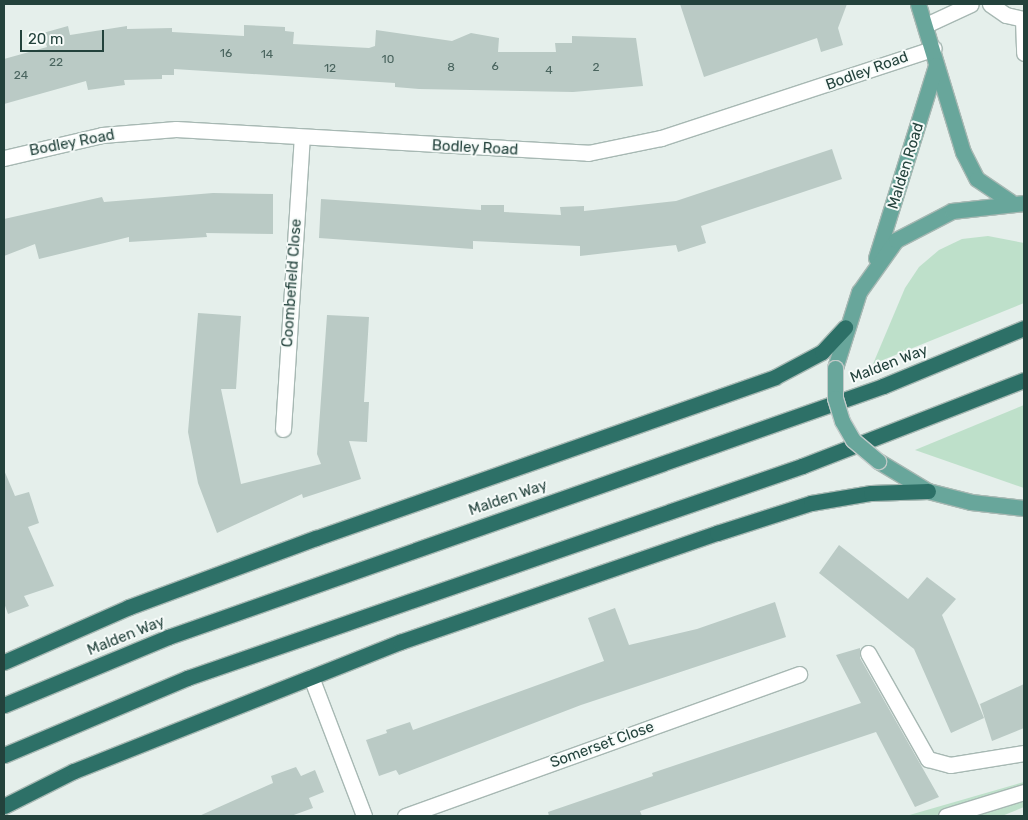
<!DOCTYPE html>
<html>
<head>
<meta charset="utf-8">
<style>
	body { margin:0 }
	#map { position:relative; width:1028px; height:820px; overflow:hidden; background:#e5efeb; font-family:Rubik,sans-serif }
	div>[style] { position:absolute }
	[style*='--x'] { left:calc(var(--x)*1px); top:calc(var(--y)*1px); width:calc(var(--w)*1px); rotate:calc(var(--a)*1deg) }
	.green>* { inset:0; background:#bee0ca }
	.building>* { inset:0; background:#bacac5 }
	.roads { filter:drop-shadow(1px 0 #a7b8b3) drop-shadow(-1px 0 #a7b8b3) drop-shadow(0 1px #a7b8b3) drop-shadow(0 -1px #a7b8b3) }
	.minor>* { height:15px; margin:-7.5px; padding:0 7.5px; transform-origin:7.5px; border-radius:7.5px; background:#fff }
	.major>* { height:15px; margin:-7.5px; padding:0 7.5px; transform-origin:7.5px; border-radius:7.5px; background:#68a69b }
	.highway>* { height:15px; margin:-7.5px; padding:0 7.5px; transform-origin:7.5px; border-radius:7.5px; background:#2d7067 }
	.bridges { filter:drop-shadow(1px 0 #c1cac8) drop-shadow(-1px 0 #c1cac8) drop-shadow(0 1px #c1cac8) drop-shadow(0 -1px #c1cac8) }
	.major-bridge>* { height:15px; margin:-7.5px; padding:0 7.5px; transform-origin:7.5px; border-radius:7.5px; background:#68a69b }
	span { translate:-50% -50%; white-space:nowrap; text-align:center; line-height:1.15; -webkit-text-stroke:4px #f6fbf9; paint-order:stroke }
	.number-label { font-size:12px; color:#49645e }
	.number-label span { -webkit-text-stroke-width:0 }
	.street-label { font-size:15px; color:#23423c }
	.frame { position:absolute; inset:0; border:5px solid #23423c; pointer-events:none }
	.scale { position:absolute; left:20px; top:30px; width:84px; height:22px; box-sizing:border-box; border:2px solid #23423c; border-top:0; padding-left:6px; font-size:15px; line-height:18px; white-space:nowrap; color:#23423c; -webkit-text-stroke:4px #f6fbf9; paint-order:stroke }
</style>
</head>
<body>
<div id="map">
	<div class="green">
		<div style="clip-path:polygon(988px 236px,1024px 243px,1024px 303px,873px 364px,905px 288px,919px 267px,939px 250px,962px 239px)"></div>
		<div style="clip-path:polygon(1024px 405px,1024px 488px,915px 450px)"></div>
		<div style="clip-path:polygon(1024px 782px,1024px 807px,1002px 816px,906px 816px)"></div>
	</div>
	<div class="building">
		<div style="clip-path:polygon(680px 4px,847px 4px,838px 28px,843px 45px,821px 52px,817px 38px,704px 77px)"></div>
		<div style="clip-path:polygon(244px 25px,285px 27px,285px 31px,294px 32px,293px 44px,369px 48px,375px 46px,376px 30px,452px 41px,471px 33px,499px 38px,498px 52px,556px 52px,555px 43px,572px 43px,572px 36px,636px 38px,643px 86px,573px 92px,419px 89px,395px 87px,395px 83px,174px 69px,174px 75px,162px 75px,162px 79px,124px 80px,125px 85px,88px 90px,86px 81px,4px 104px,4px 59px,47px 47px,43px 33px,68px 26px,70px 35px,127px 26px,127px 29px,172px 28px,172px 32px,244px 36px)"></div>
		<div style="clip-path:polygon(832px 149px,842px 179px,701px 226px,706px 243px,678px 252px,676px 245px,580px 256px,580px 246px,473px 241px,473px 249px,319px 238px,321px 199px,481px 210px,481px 205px,504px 205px,504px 212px,561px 215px,560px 207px,584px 206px,584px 211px,676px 201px)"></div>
		<div style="clip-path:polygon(213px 193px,273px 194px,273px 234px,206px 233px,207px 237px,129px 242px,129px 237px,39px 259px,35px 244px,4px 256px,4px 219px,102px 197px,104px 202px)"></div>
		<div style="clip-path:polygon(198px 313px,241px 316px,236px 389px,221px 389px,241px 484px,321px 464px,317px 454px,327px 315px,369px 317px,364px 402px,369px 402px,367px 442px,349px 441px,361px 479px,303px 498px,302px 494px,217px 533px,198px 483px,188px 432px)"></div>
		<div style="clip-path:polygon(4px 470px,15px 496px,29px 492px,39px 523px,28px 527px,54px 586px,24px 596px,29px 606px,8px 614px,4px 603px)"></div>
		<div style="clip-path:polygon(839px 545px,908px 599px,927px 577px,956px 599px,942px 615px,984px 718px,951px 733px,914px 649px,819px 573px)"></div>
		<div style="clip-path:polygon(775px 602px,786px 637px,581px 705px,399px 775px,396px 770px,379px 776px,366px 740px,387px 733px,386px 730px,410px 722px,413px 730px,604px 661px,588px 618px,615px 608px,629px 645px,697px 629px)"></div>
		<div style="clip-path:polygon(860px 648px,860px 658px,939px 797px,915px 807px,876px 732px,640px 811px,642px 816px,549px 816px,548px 812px,653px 776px,652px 773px,861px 703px,836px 655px)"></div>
		<div style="clip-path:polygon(1024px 684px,1024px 728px,992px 741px,980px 704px)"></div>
		<div style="clip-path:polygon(296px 767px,301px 776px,315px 770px,324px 792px,309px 798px,313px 808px,291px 816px,199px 816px,273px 783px,271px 776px)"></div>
	</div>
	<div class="roads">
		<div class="minor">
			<div style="--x:990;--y:4;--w:19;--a:35"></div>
			<div style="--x:1006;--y:15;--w:18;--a:13"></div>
			<div style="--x:1023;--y:19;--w:34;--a:88"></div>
			<div style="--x:928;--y:24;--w:47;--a:-24.9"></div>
			<div style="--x:4;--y:158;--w:101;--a:-13.2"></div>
			<div style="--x:102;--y:135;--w:74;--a:-4.6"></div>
			<div style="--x:176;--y:129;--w:413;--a:3.3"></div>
			<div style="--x:588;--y:153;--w:75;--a:-11.6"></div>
			<div style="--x:661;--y:138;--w:287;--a:-18.2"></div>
			<div style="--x:283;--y:429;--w:292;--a:-86.3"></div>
			<div style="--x:868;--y:653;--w:122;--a:60.5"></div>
			<div style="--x:928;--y:759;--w:23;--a:15"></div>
			<div style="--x:950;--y:765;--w:75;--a:-9.2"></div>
			<div style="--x:311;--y:677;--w:149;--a:69.1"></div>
			<div style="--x:405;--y:816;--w:419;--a:-19.8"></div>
			<div style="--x:946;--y:816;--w:82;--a:-17.1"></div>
		</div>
		<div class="major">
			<div style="--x:918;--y:4;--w:155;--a:73.1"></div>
			<div style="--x:963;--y:152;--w:30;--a:63"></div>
			<div style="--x:977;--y:179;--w:40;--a:34"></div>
			<div style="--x:876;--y:258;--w:202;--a:-72.7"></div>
			<div style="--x:835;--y:368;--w:80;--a:-72.5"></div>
			<div style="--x:859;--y:292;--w:64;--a:-54.6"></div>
			<div style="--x:896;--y:240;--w:63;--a:-27.4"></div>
			<div style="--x:952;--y:211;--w:72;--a:-6.3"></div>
			<div style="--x:878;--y:461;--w:58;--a:31"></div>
			<div style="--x:928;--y:491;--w:44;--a:14.3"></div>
			<div style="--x:971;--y:502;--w:53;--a:6.5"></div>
		</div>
		<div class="highway">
			<div style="--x:4;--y:662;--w:137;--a:-23.7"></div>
			<div style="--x:129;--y:607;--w:199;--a:-20.3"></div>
			<div style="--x:316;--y:538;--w:486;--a:-19.3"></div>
			<div style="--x:775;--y:377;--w:53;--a:-28"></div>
			<div style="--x:822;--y:352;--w:34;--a:-47"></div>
			<div style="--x:4;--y:705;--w:178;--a:-22.5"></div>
			<div style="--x:168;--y:637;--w:758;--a:-19.34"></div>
			<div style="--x:883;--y:386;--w:152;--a:-22.4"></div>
			<div style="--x:4;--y:755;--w:199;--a:-22.8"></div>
			<div style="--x:187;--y:678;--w:651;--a:-19.02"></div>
			<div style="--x:802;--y:466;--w:238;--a:-21.2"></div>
			<div style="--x:4;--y:806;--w:78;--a:-26.6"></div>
			<div style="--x:74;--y:771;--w:351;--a:-21.6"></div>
			<div style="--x:400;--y:642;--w:335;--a:-19"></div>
			<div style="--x:717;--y:533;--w:99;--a:-17.7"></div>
			<div style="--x:811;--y:503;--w:61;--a:-9.5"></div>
			<div style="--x:871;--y:493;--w:57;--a:-2"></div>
		</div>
	</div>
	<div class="bridges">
		<div class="major-bridge">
			<div style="--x:835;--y:368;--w:30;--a:90"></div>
			<div style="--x:835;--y:398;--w:24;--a:73"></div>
			<div style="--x:842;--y:421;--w:22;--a:60"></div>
			<div style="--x:853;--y:440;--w:33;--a:40"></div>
		</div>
	</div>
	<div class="number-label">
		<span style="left:226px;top:54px">16</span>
		<span style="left:267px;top:55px">14</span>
		<span style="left:388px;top:60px">10</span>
		<span style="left:56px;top:63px">22</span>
		<span style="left:495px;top:67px">6</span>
		<span style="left:451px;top:68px">8</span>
		<span style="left:596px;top:68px">2</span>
		<span style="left:330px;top:69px">12</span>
		<span style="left:549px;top:71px">4</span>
		<span style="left:21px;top:76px">24</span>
	</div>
	<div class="street-label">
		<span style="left:867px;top:71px;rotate:-20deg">Bodley Road</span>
		<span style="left:72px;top:143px;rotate:-11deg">Bodley Road</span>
		<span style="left:475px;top:148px;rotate:3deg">Bodley Road</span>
		<span style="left:906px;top:166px;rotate:-73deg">Malden Road</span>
		<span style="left:292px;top:283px;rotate:-86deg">Coombefield Close</span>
		<span style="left:889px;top:364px;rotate:-21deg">Malden Way</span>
		<span style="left:508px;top:498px;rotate:-19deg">Malden Way</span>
		<span style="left:126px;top:636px;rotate:-22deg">Malden Way</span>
		<span style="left:602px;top:745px;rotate:-20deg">Somerset Close</span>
	</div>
	<div class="frame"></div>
	<div class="scale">20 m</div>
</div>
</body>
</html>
